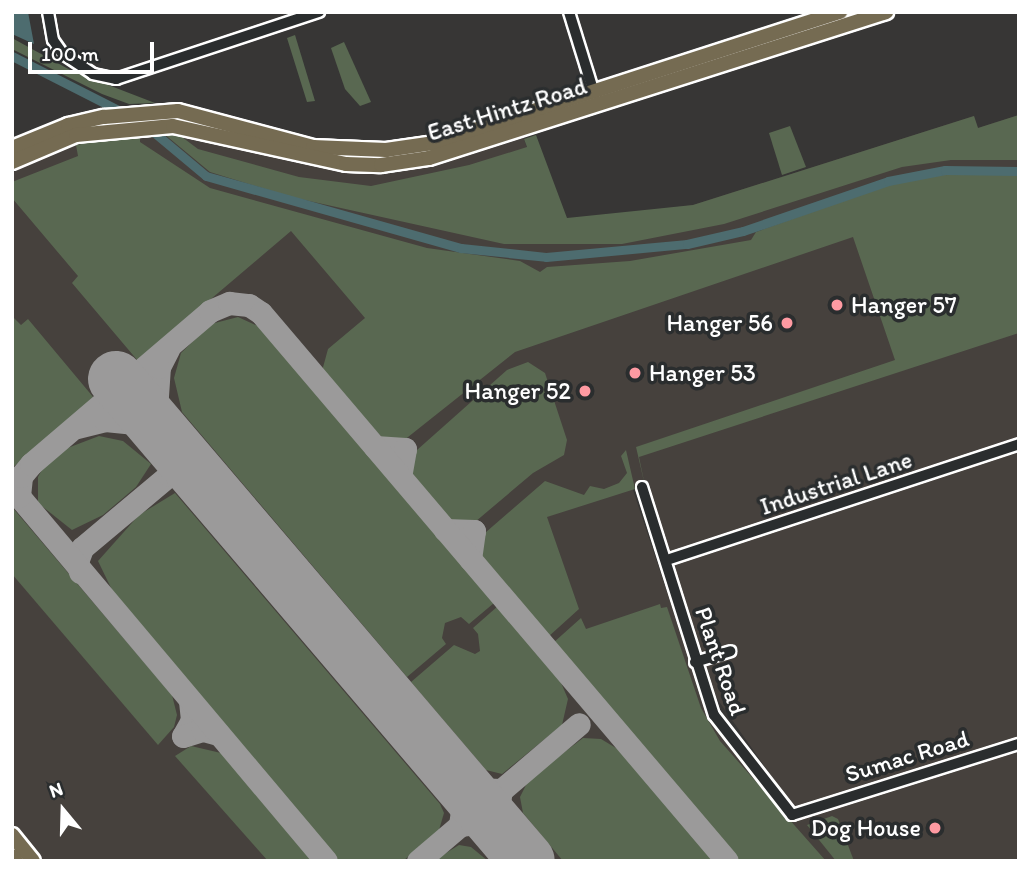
<!DOCTYPE html>
<html>
<head>
<meta charset="utf-8">
<style>
	body { margin:0 }
	#map { position:relative; width:1031px; height:873px; overflow:hidden; background:#373635; font-family:Itim,sans-serif }
	div>[style] { position:absolute }
	[style*='--x'] { left:calc(var(--x)*1px); top:calc(var(--y)*1px); width:calc(var(--w)*1px); rotate:calc(var(--a)*1deg) }
	.built>* { inset:0; background:#46413d }
	.green>* { inset:0; background:#596851 }
	.water>* { inset:0; background:#4d6c6f }
	.canal>* { height:9px; margin:-4.5px; padding:0 4.5px; transform-origin:4.5px; border-radius:4.5px; background:#4d6c6f }
	.taxiway>* { height:23px; margin:-11.5px; padding:0 11.5px; transform-origin:11.5px; border-radius:11.5px; background:#9b9a9a }
	.runway>* { height:56px; margin:-28px; padding:0 28px; transform-origin:28px; border-radius:28px; background:#9b9a9a }
	.roads { filter:drop-shadow(2px 0 #fff) drop-shadow(-2px 0 #fff) drop-shadow(0 2px #fff) drop-shadow(0 -2px #fff) }
	.minor>* { height:10px; margin:-5px; padding:0 5px; transform-origin:5px; border-radius:5px; background:#2a2d2e }
	.major>* { height:14px; margin:-7px; padding:0 7px; transform-origin:7px; border-radius:7px; background:#756b52 }
	.dots>* { width:19px; height:19px; translate:-50% -50%; box-sizing:border-box; border:4px solid #2a2d2e; border-radius:50% }
	span { translate:-50% -50%; white-space:nowrap; text-align:center; line-height:1.15; -webkit-text-stroke:7px #2a2d2e; paint-order:stroke }
	.street-label { font-size:24px; color:#fff }
	.poi-label { font-size:24px; color:#fff }
	.left { translate:0 -50%; text-align:left }
	.right { translate:-100% -50%; text-align:right }
	.frame { position:absolute; inset:0; border:14px solid #fff; pointer-events:none }
	.north { position:absolute; left:28px; top:775px; width:70px; height:70px; -webkit-text-stroke:5px #2a2d2e; paint-order:stroke; rotate:341deg; font-size:19px; font-weight:700; line-height:28px; text-align:center; color:#fff }
	.north::after { content:''; display:block; margin:auto; width:24px; height:32px; background:#fff; clip-path:polygon(50% 0,100% 100%,50% 72%,0 100%) }
	.scale { position:absolute; left:28px; top:42px; width:126px; height:32px; box-sizing:border-box; border:4px solid #fff; border-top:0; padding-left:9px; font-size:21px; line-height:24px; white-space:nowrap; color:#fff; -webkit-text-stroke:5px #2a2d2e; paint-order:stroke }
</style>
</head>
<body>
<div id="map">
	<div class="built">
		<div style="clip-path:polygon(1019px 115px,1019px 737px,794px 808px,713px 693px,648px 485px,633px 490px,706px 709px,730px 747px,791px 819px,1019px 748px,1019px 861px,43px 861px,12px 824px,12px 170px,90px 137px,150px 132px,392px 170px,445px 162px,523px 136px,553px 222px,693px 205px,974px 116px,978px 128px)"></div>
	</div>
	<div class="green">
		<div style="clip-path:polygon(295px 35px,315px 101px,307px 102px,287px 38px)"></div>
		<div style="clip-path:polygon(12px 38px,72px 71px,155px 103px,129px 104px,102px 94px,12px 49px)"></div>
		<div style="clip-path:polygon(344px 42px,371px 102px,360px 106px,345px 89px,331px 48px)"></div>
		<div style="clip-path:polygon(1019px 115px,1019px 160px,951px 160px,902px 167px,724px 224px,622px 244px,504px 244px,291px 197px,210px 172px,163px 133px,178px 134px,198px 149px,299px 177px,371px 186px,469px 165px,527px 147px,524px 139px,536px 135px,567px 218px,693px 205px,974px 116px,978px 128px)"></div>
		<div style="clip-path:polygon(790px 126px,806px 167px,782px 175px,769px 133px)"></div>
		<div style="clip-path:polygon(140px 133px,140px 142px,210px 188px,427px 248px,520px 261px,540px 272px,547px 267px,630px 261px,751px 240px,756px 232px,893px 183px,956px 173px,1019px 175px,1019px 333px,639px 457px,645px 486px,636px 447px,895px 360px,853px 237px,515px 352px,403px 441px,386px 442px,322px 371px,328px 349px,365px 318px,291px 231px,138px 361px,72px 283px,78px 276px,12px 198px,12px 182px,78px 156px,76px 145px)"></div>
		<div style="clip-path:polygon(12px 316px,21px 325px,28px 319px,94px 398px,12px 468px)"></div>
		<div style="clip-path:polygon(238px 317px,260px 327px,494px 603px,469px 624px,461px 617px,445px 623px,442px 638px,446px 644px,407px 677px,182px 412px,174px 378px,181px 353px,211px 324px)"></div>
		<div style="clip-path:polygon(528px 362px,545px 373px,567px 440px,564px 455px,533px 473px,475px 522px,454px 524px,411px 475px,408px 458px,507px 370px)"></div>
		<div style="clip-path:polygon(99px 436px,123px 441px,151px 464px,136px 487px,103px 515px,72px 530px,38px 503px,38px 477px,44px 466px,65px 449px)"></div>
		<div style="clip-path:polygon(626px 450px,635px 489px,547px 517px,579px 609px,548px 637px,479px 554px,478px 539px,545px 481px,584px 495px,590px 486px,604px 489px,619px 483px,627px 473px,621px 456px)"></div>
		<div style="clip-path:polygon(175px 493px,440px 804px,444px 813px,439px 830px,403px 861px,338px 861px,112px 590px,98px 561px,139px 515px)"></div>
		<div style="clip-path:polygon(12px 507px,172px 695px,177px 715px,174px 727px,158px 745px,12px 574px)"></div>
		<div style="clip-path:polygon(660px 604px,661px 608px,667px 607px,701px 708px,720px 741px,826px 861px,738px 861px,553px 643px,581px 618px,586px 629px)"></div>
		<div style="clip-path:polygon(498px 606px,559px 678px,568px 699px,562px 725px,502px 774px,486px 770px,411px 682px,454px 645px,475px 654px,480px 651px,478px 634px,473px 628px)"></div>
		<div style="clip-path:polygon(583px 738px,601px 739px,621px 751px,715px 861px,563px 861px,523px 813px,520px 797px,529px 779px)"></div>
		<div style="clip-path:polygon(191px 746px,221px 753px,313px 861px,268px 861px,175px 756px)"></div>
		<div style="clip-path:polygon(832px 816px,838px 819px,854px 861px,836px 861px,807px 825px)"></div>
		<div style="clip-path:polygon(459px 845px,471px 847px,488px 861px,433px 861px)"></div>
	</div>
	<div class="water">
		<div style="clip-path:polygon(12px 12px,28px 12px,34px 44px,12px 34px)"></div>
	</div>
	<div class="canal">
		<div style="--x:12;--y:56;--w:128;--a:27"></div>
		<div style="--x:150;--y:129;--w:73;--a:40"></div>
		<div style="--x:206;--y:176;--w:265;--a:15.8"></div>
		<div style="--x:461;--y:248;--w:85;--a:6"></div>
		<div style="--x:546;--y:257;--w:142;--a:-5.3"></div>
		<div style="--x:687;--y:244;--w:57;--a:-13.1"></div>
		<div style="--x:743;--y:231;--w:153;--a:-19"></div>
		<div style="--x:888;--y:181;--w:58;--a:-10.9"></div>
		<div style="--x:945;--y:170;--w:74;--a:0.8"></div>
	</div>
	<div class="taxiway">
		<div style="--x:77;--y:427;--w:29;--a:-14"></div>
		<div style="--x:105;--y:420;--w:50;--a:5.7"></div>
		<div style="--x:155;--y:425;--w:58;--a:-86.1"></div>
		<div style="--x:159;--y:367;--w:20;--a:-63"></div>
		<div style="--x:375;--y:447;--w:30;--a:4"></div>
		<div style="--x:405;--y:449;--w:27;--a:100"></div>
		<div style="--x:445;--y:530;--w:29;--a:2"></div>
		<div style="--x:474;--y:531;--w:28;--a:98"></div>
		<div style="--x:80;--y:572;--w:10;--a:-107"></div>
		<div style="--x:77;--y:562;--w:15;--a:-70"></div>
		<div style="--x:82;--y:548;--w:114;--a:-40"></div>
		<div style="--x:169;--y:475;--w:20;--a:-9"></div>
		<div style="--x:189;--y:472;--w:16;--a:30"></div>
		<div style="--x:190;--y:701;--w:19;--a:84"></div>
		<div style="--x:192;--y:720;--w:18;--a:119"></div>
		<div style="--x:183;--y:736;--w:21;--a:-17"></div>
		<div style="--x:203;--y:730;--w:16;--a:15"></div>
		<div style="--x:456;--y:778;--w:19;--a:35"></div>
		<div style="--x:472;--y:789;--w:29;--a:2"></div>
		<div style="--x:501;--y:790;--w:26;--a:99"></div>
		<div style="--x:497;--y:816;--w:18;--a:71"></div>
		<div style="--x:503;--y:833;--w:30;--a:-160"></div>
		<div style="--x:475;--y:823;--w:15;--a:172"></div>
		<div style="--x:460;--y:825;--w:27;--a:-82"></div>
		<div style="--x:464;--y:798;--w:22;--a:-112"></div>
		<div style="--x:326;--y:861;--w:477;--a:-130.1"></div>
		<div style="--x:19;--y:496;--w:20;--a:-84"></div>
		<div style="--x:21;--y:476;--w:16;--a:-50"></div>
		<div style="--x:31;--y:464;--w:235;--a:-40.5"></div>
		<div style="--x:210;--y:311;--w:21;--a:-23"></div>
		<div style="--x:229;--y:303;--w:20;--a:6"></div>
		<div style="--x:249;--y:305;--w:14;--a:34"></div>
		<div style="--x:261;--y:313;--w:719;--a:49.62"></div>
		<div style="--x:418;--y:861;--w:211;--a:-40.4"></div>
	</div>
	<div class="runway">
		<div style="--x:116;--y:379;--w:633;--a:49.55"></div>
	</div>
	<div class="roads">
		<div class="minor">
			<div style="--x:48;--y:12;--w:28;--a:80"></div>
			<div style="--x:53;--y:40;--w:16;--a:55"></div>
			<div style="--x:62;--y:53;--w:37;--a:34"></div>
			<div style="--x:93;--y:74;--w:24;--a:12"></div>
			<div style="--x:116;--y:79;--w:214;--a:-18.3"></div>
			<div style="--x:569;--y:12;--w:85;--a:72.8"></div>
			<div style="--x:642;--y:487;--w:239;--a:72.5"></div>
			<div style="--x:714;--y:715;--w:127;--a:52"></div>
			<div style="--x:792;--y:815;--w:238;--a:-17.4"></div>
			<div style="--x:667;--y:560;--w:371;--a:-18.2"></div>
			<div style="--x:695;--y:662;--w:37;--a:-17"></div>
		</div>
		<div class="major">
			<div style="--x:12;--y:148;--w:61;--a:-22.3"></div>
			<div style="--x:68;--y:125;--w:37;--a:-13"></div>
			<div style="--x:104;--y:117;--w:74;--a:-4.6"></div>
			<div style="--x:178;--y:111;--w:140;--a:14.9"></div>
			<div style="--x:313;--y:147;--w:73;--a:2.4"></div>
			<div style="--x:386;--y:150;--w:49;--a:-8.3"></div>
			<div style="--x:434;--y:143;--w:427;--a:-17.9"></div>
			<div style="--x:12;--y:162;--w:69;--a:-22.9"></div>
			<div style="--x:76;--y:135;--w:97;--a:-5.3"></div>
			<div style="--x:173;--y:126;--w:177;--a:12.4"></div>
			<div style="--x:346;--y:164;--w:35;--a:2"></div>
			<div style="--x:381;--y:165;--w:49;--a:-8.3"></div>
			<div style="--x:429;--y:158;--w:480;--a:-17.7"></div>
			<div style="--x:12;--y:835;--w:33;--a:51"></div>
			<div style="--x:12;--y:856;--w:6;--a:51"></div>
		</div>
	</div>
	<div class="dots">
		<div style="left:837px;top:305px;background:#ff9aa2"></div>
		<div style="left:787px;top:323px;background:#ff9aa2"></div>
		<div style="left:635px;top:373px;background:#ff9aa2"></div>
		<div style="left:585px;top:391px;background:#ff9aa2"></div>
		<div style="left:935px;top:828px;background:#ff9aa2"></div>
	</div>
	<div class="street-label">
		<span style="left:507px;top:109px;rotate:-17deg">East Hintz Road</span>
		<span style="left:836px;top:483px;rotate:-18deg">Industrial Lane</span>
		<span style="left:721px;top:661px;rotate:71deg">Plant Road</span>
		<span style="left:907px;top:756px;rotate:-17deg">Sumac Road</span>
	</div>
	<div class="poi-label">
		<span class="left" style="left:851px;top:305px">Hanger 57</span>
		<span class="right" style="left:773px;top:323px">Hanger 56</span>
		<span class="left" style="left:649px;top:373px">Hanger 53</span>
		<span class="right" style="left:571px;top:391px">Hanger 52</span>
		<span class="right" style="left:921px;top:828px">Dog House</span>
	</div>
	<div class="frame"></div>
	<div class="north">N</div>
	<div class="scale">100 m</div>
</div>
</body>
</html>
